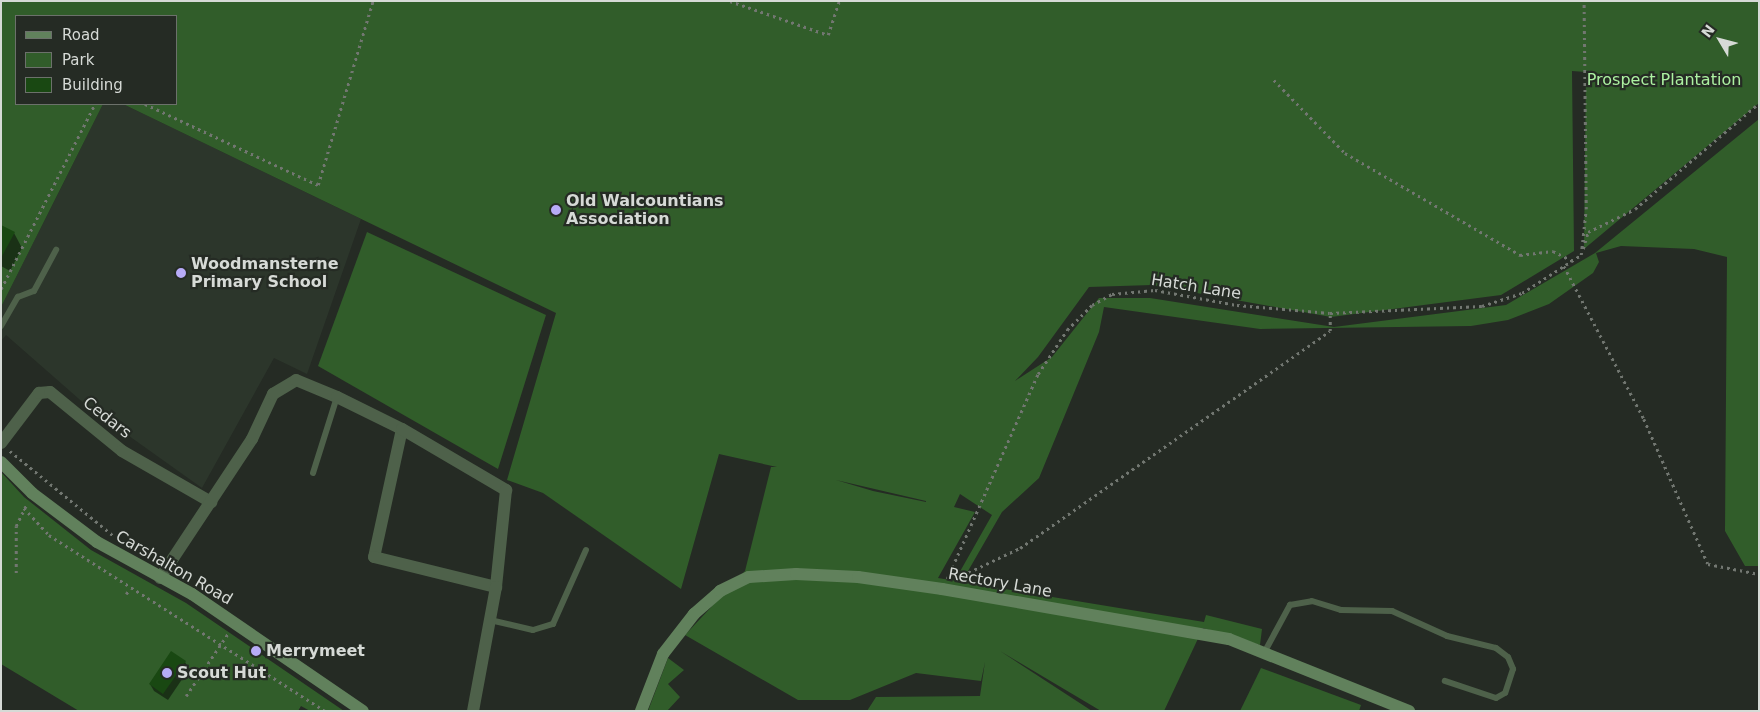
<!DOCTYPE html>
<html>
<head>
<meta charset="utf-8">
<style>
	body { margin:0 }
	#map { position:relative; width:1760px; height:712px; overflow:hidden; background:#252b24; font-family:"DejaVu Sans",sans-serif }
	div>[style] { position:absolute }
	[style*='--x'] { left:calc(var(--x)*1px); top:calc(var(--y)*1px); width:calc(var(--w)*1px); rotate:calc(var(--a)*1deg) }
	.built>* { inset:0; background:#2c362b }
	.green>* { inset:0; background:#315d2a }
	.shadow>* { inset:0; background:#0007 }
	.building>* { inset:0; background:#194812 }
	.path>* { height:2.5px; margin-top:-1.25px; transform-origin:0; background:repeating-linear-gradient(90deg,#727771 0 2.5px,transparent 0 6.5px) }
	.service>* { height:6px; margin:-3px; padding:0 3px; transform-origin:3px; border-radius:3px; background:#4e614a }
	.minor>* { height:12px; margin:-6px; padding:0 6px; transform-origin:6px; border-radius:6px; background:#4e614a }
	.secondary>* { height:12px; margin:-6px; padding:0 6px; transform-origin:6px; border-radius:6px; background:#61815c }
	.dots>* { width:14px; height:14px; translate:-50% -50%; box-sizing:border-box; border:2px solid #252b24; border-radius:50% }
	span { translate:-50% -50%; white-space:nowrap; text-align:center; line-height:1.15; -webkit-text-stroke:4.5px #252b24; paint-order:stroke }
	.park-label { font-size:16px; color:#acf1a1 }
	.poi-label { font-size:16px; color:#d6dad6; font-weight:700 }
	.left { translate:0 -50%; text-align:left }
	.street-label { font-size:16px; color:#d6dad6 }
	.frame { position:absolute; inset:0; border:2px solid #d6dad6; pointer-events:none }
	.legend { position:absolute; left:15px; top:15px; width:162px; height:90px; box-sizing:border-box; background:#252b24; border:1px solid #6c716b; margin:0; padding:6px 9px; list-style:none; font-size:15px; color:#d6dad6 }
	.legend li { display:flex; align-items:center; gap:10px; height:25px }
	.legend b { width:25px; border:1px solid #6c716b }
	.north { position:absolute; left:1695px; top:15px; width:50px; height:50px; -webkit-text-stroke:4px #252b24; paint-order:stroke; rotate:307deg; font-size:14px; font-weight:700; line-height:20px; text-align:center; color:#d6dad6 }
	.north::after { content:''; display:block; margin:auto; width:18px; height:22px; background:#d6dad6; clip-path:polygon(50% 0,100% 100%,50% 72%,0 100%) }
</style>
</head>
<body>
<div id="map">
	<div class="built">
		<div style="clip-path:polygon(103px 104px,123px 104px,361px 219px,307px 374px,274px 358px,202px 488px,87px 406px,6px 335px,1px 341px,1px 307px)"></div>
	</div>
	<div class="green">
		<div style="clip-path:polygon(evenodd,1px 1px,1759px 1px,1759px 103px,1584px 249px,1586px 72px,1572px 71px,1574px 251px,1501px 295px,1331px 317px,1152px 285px,1089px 287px,1038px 357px,1015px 381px,1052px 357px,1099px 298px,1150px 298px,1334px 327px,1506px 305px,1595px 253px,1759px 119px,1759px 566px,1745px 566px,1725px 531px,1727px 257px,1694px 249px,1621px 246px,1596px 253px,1599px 262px,1593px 273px,1549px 304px,1508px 320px,1471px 326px,1260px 329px,1104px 307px,1099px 332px,1039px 478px,1002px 512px,964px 578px,958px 575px,992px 515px,960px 494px,954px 507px,975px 512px,938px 578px,1204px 622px,1206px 615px,1262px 629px,1260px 645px,1203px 628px,1164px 711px,1101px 711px,1000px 651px,1092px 711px,867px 711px,876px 697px,980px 696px,985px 662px,981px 681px,916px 673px,850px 700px,798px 700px,685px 635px,745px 571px,771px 467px,777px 467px,719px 454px,681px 589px,543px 493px,507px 480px,556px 313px,123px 104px,176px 104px,176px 16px,16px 16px,16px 104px,103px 104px,1px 307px,1px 1px,836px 480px,926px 501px,926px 502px,873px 491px,836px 480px)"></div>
		<div style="clip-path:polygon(367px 232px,546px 315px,498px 469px,318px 366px)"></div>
		<div style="clip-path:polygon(1px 472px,24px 497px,91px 550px,186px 603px,344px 711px,310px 711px,301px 706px,298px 711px,79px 711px,1px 664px)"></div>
		<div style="clip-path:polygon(668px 658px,684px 670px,668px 684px,680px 697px,667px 711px,648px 711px)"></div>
		<div style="clip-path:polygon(1261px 668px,1361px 705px,1359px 711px,1240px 711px)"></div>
	</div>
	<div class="shadow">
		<div style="clip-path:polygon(1px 226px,14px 233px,22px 248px,10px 271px,1px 266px)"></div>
		<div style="clip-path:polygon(185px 662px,189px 669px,168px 700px,154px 691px,150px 684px)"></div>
	</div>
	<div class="building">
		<div style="clip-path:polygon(1px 225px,15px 232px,1px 258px)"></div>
		<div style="clip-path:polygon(171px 651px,186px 661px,163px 694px,149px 684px)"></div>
	</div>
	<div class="path">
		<div style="--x:730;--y:1;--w:104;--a:19.1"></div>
		<div style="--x:828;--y:35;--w:36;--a:-72"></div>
		<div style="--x:1274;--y:80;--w:102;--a:45.8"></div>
		<div style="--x:1345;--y:153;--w:203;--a:30.2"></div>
		<div style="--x:1520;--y:255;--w:33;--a:-7"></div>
		<div style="--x:1553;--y:251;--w:22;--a:27"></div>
		<div style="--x:145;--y:104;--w:191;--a:25.1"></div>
		<div style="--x:318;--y:185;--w:192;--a:-73.4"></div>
		<div style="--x:1583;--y:249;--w:18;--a:-74"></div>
		<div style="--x:1588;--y:232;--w:52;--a:-26.1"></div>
		<div style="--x:1635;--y:209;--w:163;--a:-40.5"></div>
		<div style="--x:1581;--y:255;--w:46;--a:-83.8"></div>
		<div style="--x:1586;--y:209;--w:208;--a:-90.6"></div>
		<div style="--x:1564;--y:266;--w:173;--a:62.4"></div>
		<div style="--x:1644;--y:419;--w:158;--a:66.2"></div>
		<div style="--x:1708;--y:564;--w:52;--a:11.1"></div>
		<div style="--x:1;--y:289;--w:208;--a:-63.1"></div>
		<div style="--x:10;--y:451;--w:134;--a:39.3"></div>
		<div style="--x:24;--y:508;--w:37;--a:47"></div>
		<div style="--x:49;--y:535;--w:327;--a:32.5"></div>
		<div style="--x:16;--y:573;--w:47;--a:-90"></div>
		<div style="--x:16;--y:526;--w:25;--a:-64"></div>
		<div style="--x:957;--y:578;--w:70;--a:-25.5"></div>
		<div style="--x:1020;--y:548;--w:378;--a:-35"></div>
		<div style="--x:1330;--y:331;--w:18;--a:-90"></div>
		<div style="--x:947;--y:579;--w:224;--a:-66.1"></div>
		<div style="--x:1038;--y:374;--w:53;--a:-56.6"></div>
		<div style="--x:1067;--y:330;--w:35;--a:-45"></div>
		<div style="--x:1092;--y:305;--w:23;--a:-29"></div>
		<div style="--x:1112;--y:294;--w:43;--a:-5.3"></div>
		<div style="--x:1155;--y:290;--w:83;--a:10.4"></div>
		<div style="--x:1237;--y:305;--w:93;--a:4.9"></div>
		<div style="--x:1330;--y:313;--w:152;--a:-2.6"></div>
		<div style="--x:1482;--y:306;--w:42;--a:-18"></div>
		<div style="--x:1522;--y:293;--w:70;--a:-32.8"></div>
		<div style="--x:126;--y:594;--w:6;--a:-51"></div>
		<div style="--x:186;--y:696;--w:77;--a:-56.1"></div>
	</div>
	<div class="service">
		<div style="--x:1;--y:326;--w:34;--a:-60"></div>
		<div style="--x:18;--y:297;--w:17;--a:-21"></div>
		<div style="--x:34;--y:291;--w:47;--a:-61.8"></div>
		<div style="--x:313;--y:473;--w:80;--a:-72.5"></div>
		<div style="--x:490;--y:620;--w:44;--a:13.1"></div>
		<div style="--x:533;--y:630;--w:21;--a:-17"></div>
		<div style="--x:553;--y:624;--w:81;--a:-66"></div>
		<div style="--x:1264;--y:653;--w:55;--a:-61.6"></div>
		<div style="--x:1290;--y:605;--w:22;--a:-10"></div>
		<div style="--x:1312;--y:601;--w:30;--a:17"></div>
		<div style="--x:1341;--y:610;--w:51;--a:1.1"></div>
		<div style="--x:1392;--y:611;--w:60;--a:24.4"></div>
		<div style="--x:1447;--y:636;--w:50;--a:13.8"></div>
		<div style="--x:1496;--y:648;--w:15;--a:37"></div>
		<div style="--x:1508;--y:657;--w:13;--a:67"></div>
		<div style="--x:1513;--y:669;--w:25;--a:108"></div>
		<div style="--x:1505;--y:693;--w:10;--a:151"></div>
		<div style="--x:1496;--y:698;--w:54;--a:-161.6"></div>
	</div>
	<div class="minor">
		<div style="--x:402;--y:429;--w:131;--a:102.3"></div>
		<div style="--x:374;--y:557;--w:126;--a:13.8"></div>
		<div style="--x:1;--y:443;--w:63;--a:-52.8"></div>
		<div style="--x:39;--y:393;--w:11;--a:-5"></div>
		<div style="--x:50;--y:392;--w:93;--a:39.3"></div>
		<div style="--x:122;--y:451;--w:103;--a:29.8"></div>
		<div style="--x:160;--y:578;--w:167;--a:-56.5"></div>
		<div style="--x:252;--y:439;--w:50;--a:-65"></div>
		<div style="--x:273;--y:394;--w:27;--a:-31"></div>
		<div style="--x:296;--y:380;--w:44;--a:22.5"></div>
		<div style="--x:337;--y:397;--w:72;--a:26.2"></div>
		<div style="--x:402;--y:429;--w:121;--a:30.4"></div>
		<div style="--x:506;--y:490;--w:98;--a:95.9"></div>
		<div style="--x:496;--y:587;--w:126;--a:100.5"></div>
	</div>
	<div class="secondary">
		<div style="--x:1;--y:462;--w:44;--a:45"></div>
		<div style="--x:32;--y:493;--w:81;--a:37"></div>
		<div style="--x:97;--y:542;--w:108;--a:28.7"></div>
		<div style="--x:192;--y:594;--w:207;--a:34.4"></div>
		<div style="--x:641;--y:711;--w:61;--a:-68.9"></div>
		<div style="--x:663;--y:654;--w:51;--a:-52.2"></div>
		<div style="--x:694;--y:614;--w:35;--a:-41"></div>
		<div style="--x:720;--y:591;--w:32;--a:-26"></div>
		<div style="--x:749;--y:577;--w:47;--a:-3.7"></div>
		<div style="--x:796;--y:574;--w:62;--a:2.8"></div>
		<div style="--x:858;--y:577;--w:85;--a:8.1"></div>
		<div style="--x:942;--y:589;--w:291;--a:9.9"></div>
		<div style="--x:1229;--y:639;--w:194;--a:21.8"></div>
	</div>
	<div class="dots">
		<div style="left:556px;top:210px;background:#b7abf7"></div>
		<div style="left:181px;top:273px;background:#b7abf7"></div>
		<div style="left:256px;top:651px;background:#b7abf7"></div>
		<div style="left:167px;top:673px;background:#b7abf7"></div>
	</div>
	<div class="park-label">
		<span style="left:1664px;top:80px">Prospect Plantation</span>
	</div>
	<div class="poi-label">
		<span class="left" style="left:566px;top:210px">Old Walcountians<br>Association</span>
		<span class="left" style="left:191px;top:273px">Woodmansterne<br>Primary School</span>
		<span class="left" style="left:266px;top:651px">Merrymeet</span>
		<span class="left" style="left:177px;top:673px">Scout Hut</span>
	</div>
	<div class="street-label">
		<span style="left:1196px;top:287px;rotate:9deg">Hatch Lane</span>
		<span style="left:107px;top:418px;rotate:38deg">Cedars</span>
		<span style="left:174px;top:568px;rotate:30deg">Carshalton Road</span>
		<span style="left:1000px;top:583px;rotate:10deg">Rectory Lane</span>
	</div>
	<div class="frame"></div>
	<ul class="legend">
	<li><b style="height:6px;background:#61815c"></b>Road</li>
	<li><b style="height:14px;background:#315d2a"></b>Park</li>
	<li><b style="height:14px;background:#194812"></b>Building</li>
	</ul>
	<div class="north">N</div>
</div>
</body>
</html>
